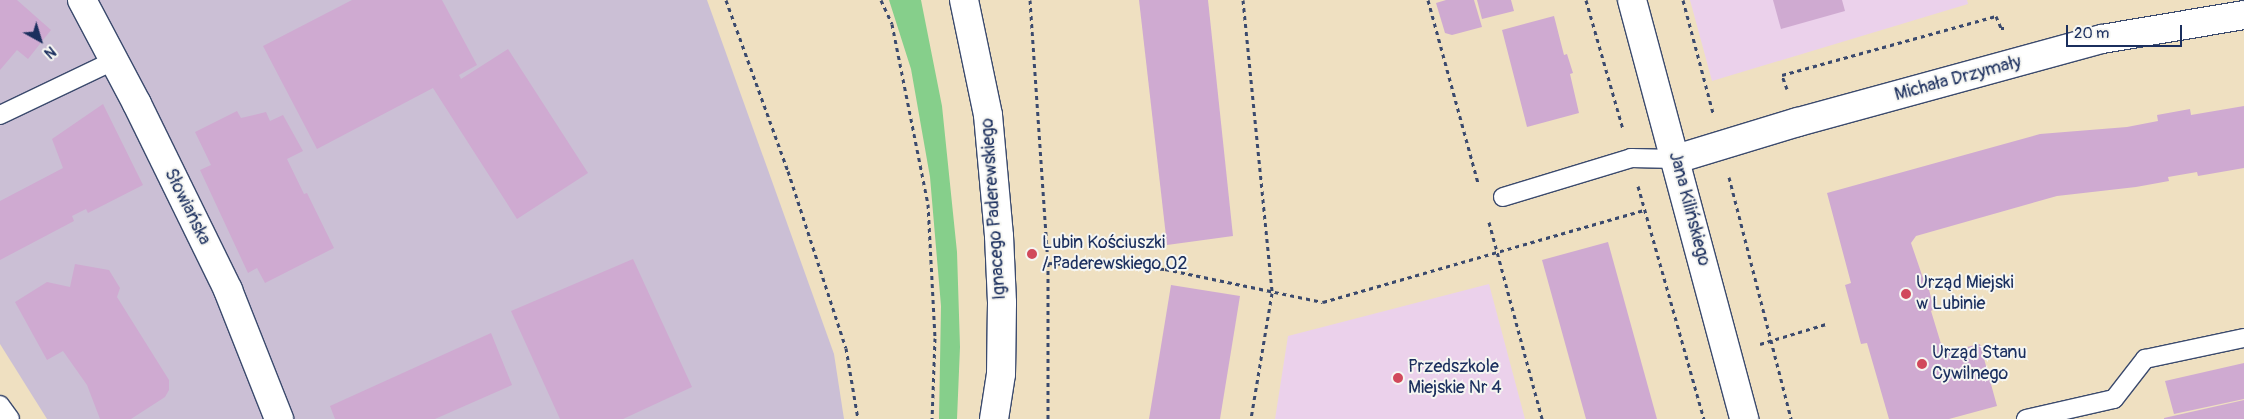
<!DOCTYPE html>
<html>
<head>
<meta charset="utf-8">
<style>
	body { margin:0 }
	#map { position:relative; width:2244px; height:419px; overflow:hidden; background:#efe0c1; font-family:Pangolin,sans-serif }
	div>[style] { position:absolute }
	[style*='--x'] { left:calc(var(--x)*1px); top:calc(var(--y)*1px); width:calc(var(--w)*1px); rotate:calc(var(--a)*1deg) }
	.built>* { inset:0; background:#ebd1eb }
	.industrial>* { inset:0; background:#cbbfd5 }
	.green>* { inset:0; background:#86cf8b }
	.building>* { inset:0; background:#cfaad1 }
	.path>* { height:3px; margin-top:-1.5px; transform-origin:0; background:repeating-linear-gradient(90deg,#3b4a6d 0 4px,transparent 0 8px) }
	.roads { filter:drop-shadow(1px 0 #3b4a6d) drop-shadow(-1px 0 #3b4a6d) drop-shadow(0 1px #3b4a6d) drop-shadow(0 -1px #3b4a6d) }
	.service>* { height:18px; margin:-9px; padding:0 9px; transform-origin:9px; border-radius:9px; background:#fff }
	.minor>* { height:28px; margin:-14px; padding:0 14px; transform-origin:14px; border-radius:14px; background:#fff }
	.tertiary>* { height:28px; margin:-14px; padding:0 14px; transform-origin:14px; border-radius:14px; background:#fff }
	.dots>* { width:14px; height:14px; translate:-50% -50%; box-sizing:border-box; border:2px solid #f6f6f2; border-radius:50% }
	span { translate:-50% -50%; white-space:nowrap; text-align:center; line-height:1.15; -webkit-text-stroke:4px #f6f6f2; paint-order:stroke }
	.street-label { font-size:18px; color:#1b2f5e }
	.poi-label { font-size:18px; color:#1b2f5e }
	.left { translate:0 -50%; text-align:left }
	.north { position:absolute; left:15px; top:15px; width:50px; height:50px; -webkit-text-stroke:4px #f6f6f2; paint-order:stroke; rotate:141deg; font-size:14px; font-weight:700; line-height:20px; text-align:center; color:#1b2f5e }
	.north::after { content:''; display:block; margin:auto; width:18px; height:22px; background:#1b2f5e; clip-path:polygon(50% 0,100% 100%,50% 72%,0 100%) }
	.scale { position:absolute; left:2066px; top:25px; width:116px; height:22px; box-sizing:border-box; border:2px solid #1b2f5e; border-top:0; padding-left:6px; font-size:15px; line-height:18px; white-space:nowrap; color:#1b2f5e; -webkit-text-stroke:4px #f6f6f2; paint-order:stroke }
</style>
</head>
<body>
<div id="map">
	<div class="built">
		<div style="clip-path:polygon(1690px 0,1967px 0,1968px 4px,1712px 81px)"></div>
		<div style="clip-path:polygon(1489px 284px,1525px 419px,1275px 419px,1288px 336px)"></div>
	</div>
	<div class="industrial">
		<div style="clip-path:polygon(0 0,707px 0,834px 354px,844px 419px,47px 419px,0 344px)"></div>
	</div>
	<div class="green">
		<div style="clip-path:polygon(889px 0,921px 0,942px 106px,957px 252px,960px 347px,957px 419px,939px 419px,941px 306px,930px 177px,911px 69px)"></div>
	</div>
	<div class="building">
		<div style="clip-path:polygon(0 0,17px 0,51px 30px,28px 59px,17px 50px,0 70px)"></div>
		<div style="clip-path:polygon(352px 0,442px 0,477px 65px,459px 75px,461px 79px,508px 49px,588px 173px,517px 219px,433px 88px,317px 149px,263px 46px)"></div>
		<div style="clip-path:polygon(1139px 0,1208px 0,1233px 236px,1167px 245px)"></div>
		<div style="clip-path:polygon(1446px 0,1474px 0,1482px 27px,1452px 35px,1445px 33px,1436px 3px)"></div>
		<div style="clip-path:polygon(1477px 0,1511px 0,1514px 11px,1482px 19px)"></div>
		<div style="clip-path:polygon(1773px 0,1842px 0,1845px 11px,1781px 29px)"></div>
		<div style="clip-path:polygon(1554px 16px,1564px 55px,1567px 54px,1573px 73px,1570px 74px,1579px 113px,1527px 127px,1502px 30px)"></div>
		<div style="clip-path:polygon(103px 104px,143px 185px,88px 213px,86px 209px,72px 216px,74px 221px,0 260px,0 201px,63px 168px,52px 139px)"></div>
		<div style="clip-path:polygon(2244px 106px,2244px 168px,2198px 176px,2197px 172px,2168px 177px,2169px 181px,2136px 187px,2057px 196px,1916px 236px,1911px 243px,1923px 278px,1926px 278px,1934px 309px,1931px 311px,1942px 347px,1949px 351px,1980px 344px,1997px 406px,1949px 419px,1889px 419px,1867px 343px,1861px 344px,1845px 285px,1851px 283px,1827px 193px,2040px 134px,2127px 127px,2158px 121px,2157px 115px,2190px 109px,2191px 115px)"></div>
		<div style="clip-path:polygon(237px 111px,241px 118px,266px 112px,270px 121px,283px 115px,303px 151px,287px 159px,304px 194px,307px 193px,334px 248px,265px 283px,257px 268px,248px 273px,200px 170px,211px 165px,195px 132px)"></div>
		<div style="clip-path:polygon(1608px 242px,1657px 419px,1586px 419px,1542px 260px)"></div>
		<div style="clip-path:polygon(633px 259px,692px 387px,623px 419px,560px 419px,511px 311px)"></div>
		<div style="clip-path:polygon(75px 264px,109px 270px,120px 288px,117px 297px,169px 380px,169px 390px,165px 397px,131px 419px,100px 419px,87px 385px,63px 351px,47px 360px,15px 302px,47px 282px,70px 287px)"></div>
		<div style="clip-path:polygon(1171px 285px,1240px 296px,1220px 419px,1149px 419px)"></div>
		<div style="clip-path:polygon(491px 333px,512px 385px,435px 419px,335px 419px,330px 406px)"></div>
		<div style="clip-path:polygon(2244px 363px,2244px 399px,2174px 414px,2165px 381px)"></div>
		<div style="clip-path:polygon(2244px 400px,2244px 419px,2164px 419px,2164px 418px)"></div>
	</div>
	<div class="path">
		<div style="--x:726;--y:0;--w:182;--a:70.1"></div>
		<div style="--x:788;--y:171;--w:186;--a:71.9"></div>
		<div style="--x:846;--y:348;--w:72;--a:80.4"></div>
		<div style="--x:881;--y:0;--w:26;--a:65"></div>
		<div style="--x:892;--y:24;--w:184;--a:78.7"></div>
		<div style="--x:928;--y:204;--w:134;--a:87"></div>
		<div style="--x:935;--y:338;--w:81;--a:92.1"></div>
		<div style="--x:1030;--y:0;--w:264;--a:86.1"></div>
		<div style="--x:1048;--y:263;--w:156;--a:90"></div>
		<div style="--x:1243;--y:0;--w:294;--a:84.3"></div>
		<div style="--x:1272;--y:293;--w:128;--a:99.5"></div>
		<div style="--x:1428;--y:0;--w:190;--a:74.7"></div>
		<div style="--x:1586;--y:0;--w:134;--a:74"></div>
		<div style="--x:1683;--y:0;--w:117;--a:75.1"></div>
		<div style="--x:1787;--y:89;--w:15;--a:-110"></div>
		<div style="--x:1782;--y:75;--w:222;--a:-15.4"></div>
		<div style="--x:1996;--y:16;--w:13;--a:67"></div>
		<div style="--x:2001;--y:28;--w:3;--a:0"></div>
		<div style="--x:1729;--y:177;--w:250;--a:75.6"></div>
		<div style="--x:1638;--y:186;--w:242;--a:74.2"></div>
		<div style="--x:1489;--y:222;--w:204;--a:74.9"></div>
		<div style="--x:1048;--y:263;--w:117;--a:2.9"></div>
		<div style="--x:1165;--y:269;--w:161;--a:11.8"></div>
		<div style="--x:1323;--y:302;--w:334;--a:-16"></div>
		<div style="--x:1760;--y:344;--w:69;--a:-16.9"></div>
	</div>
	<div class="roads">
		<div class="service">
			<div style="--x:0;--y:115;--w:125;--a:-25.5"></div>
			<div style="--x:1503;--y:197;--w:134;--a:-16.9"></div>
			<div style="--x:1631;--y:158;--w:45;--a:1.3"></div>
			<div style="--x:0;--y:405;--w:17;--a:54"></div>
			<div style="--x:2026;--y:419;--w:90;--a:-12.8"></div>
			<div style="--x:2114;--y:399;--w:51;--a:-52.2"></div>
			<div style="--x:2145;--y:359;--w:101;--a:-12"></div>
		</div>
		<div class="minor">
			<div style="--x:82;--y:0;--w:118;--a:62.1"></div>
			<div style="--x:137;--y:104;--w:207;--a:63.9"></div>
			<div style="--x:228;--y:290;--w:139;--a:68.4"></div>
			<div style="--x:1632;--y:0;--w:434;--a:75"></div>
			<div style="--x:1676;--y:159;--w:127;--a:-16.9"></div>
			<div style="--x:1798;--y:122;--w:315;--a:-15.3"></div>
			<div style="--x:2102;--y:39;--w:144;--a:-9.6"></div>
		</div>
		<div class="tertiary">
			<div style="--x:964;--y:0;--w:117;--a:78.2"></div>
			<div style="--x:988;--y:115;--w:121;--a:84.8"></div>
			<div style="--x:999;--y:236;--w:67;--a:87.4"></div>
			<div style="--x:1002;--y:303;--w:71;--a:90.8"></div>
			<div style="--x:1001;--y:374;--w:46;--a:98.8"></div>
		</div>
	</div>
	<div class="dots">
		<div style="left:1032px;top:254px;background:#d1495b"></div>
		<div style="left:1906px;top:294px;background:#d1495b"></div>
		<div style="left:1922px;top:364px;background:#d1495b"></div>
		<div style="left:1398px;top:378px;background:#d1495b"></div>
	</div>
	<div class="street-label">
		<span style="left:1958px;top:79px;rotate:-15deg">Michała Drzymały</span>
		<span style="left:187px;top:207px;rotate:64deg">Słowiańska</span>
		<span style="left:994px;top:209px;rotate:-94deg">Ignacego Paderewskiego</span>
		<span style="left:1689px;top:209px;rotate:75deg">Jana Kilińskiego</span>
	</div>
	<div class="poi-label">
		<span class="left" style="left:1042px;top:254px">Lubin Kościuszki<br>/ Paderewskiego 02</span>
		<span class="left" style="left:1916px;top:294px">Urząd Miejski<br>w Lubinie</span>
		<span class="left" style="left:1932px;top:364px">Urząd Stanu<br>Cywilnego</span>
		<span class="left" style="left:1408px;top:378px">Przedszkole<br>Miejskie Nr 4</span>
	</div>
	<div class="north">N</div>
	<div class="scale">20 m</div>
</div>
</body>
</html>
